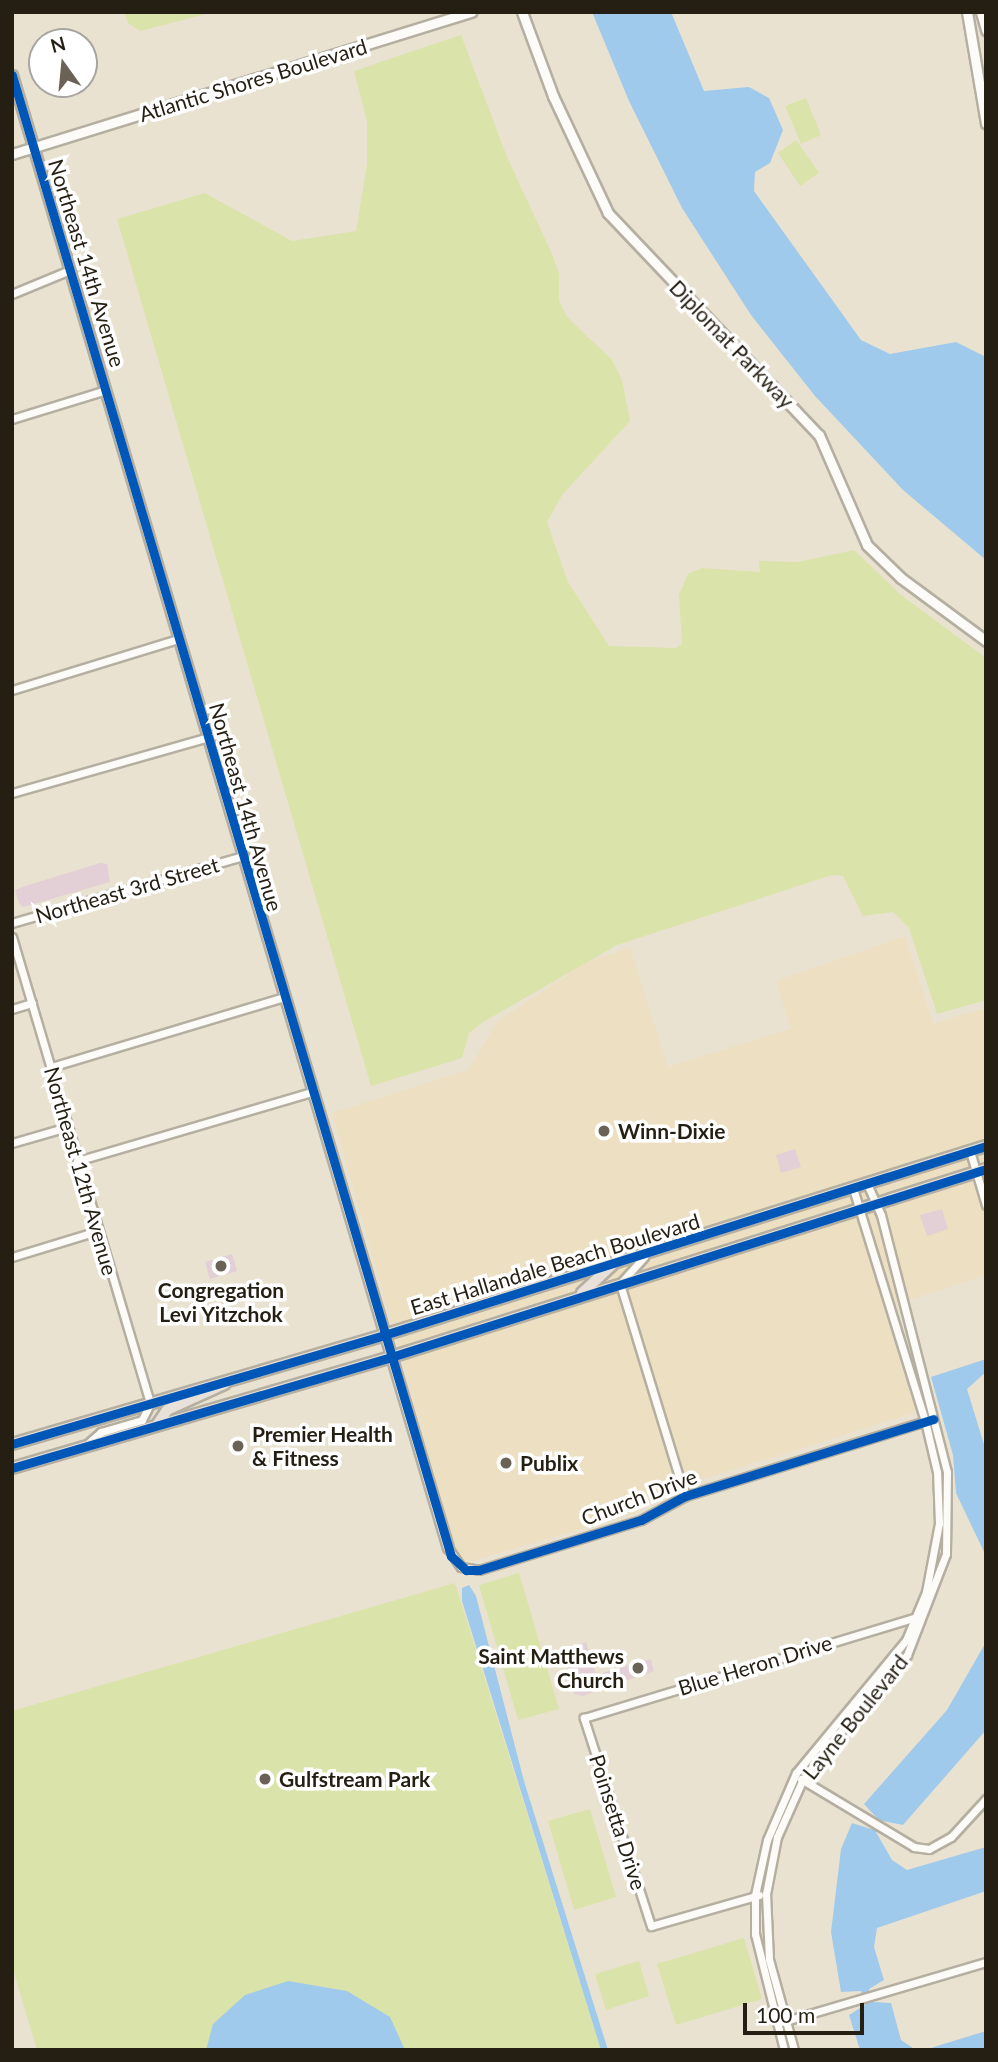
<!DOCTYPE html>
<html>
<head>
<meta charset="utf-8">
<style>
	body { margin:0 }
	#map { position:relative; width:998px; height:2062px; overflow:hidden; background:#eae2d0; font-family:Lato,sans-serif }
	div>[style] { position:absolute }
	[style*='--x'] { left:calc(var(--x)*1px); top:calc(var(--y)*1px); width:calc(var(--w)*1px); rotate:calc(var(--a)*1deg) }
	.built>* { inset:0; background:#eddfc1 }
	.green>* { inset:0; background:#dae3a9 }
	.water>* { inset:0; background:#a0caeb }
	.building>* { inset:0; background:#e2d0d6 }
	.roads { filter:drop-shadow(2px 0 #b5afa1) drop-shadow(-2px 0 #b5afa1) drop-shadow(0 2px #b5afa1) drop-shadow(0 -2px #b5afa1) }
	.minor>* { height:7px; margin:-3.5px; padding:0 3.5px; transform-origin:3.5px; border-radius:3.5px; background:#fcfbf8 }
	.tertiary>* { height:9px; margin:-4.5px; padding:0 4.5px; transform-origin:4.5px; border-radius:4.5px; background:#fcfbf8 }
	.primary>* { height:10px; margin:-5px; padding:0 5px; transform-origin:5px; border-radius:5px; background:#e8e1d9 }
	.cycleway>* { height:9px; margin:-4.5px; padding:0 4.5px; transform-origin:4.5px; border-radius:4.5px; background:#0057b8 }
	.dots>* { width:19px; height:19px; translate:-50% -50%; box-sizing:border-box; border:4px solid #fff; border-radius:50% }
	span { translate:-50% -50%; white-space:nowrap; text-align:center; line-height:1.15; -webkit-text-stroke:7px #fff; paint-order:stroke }
	.street-label { font-size:21px; color:#251f13 }
	.poi-label { font-size:21px; color:#251f13; font-weight:700 }
	.left { translate:0 -50%; text-align:left }
	.right { translate:-100% -50%; text-align:right }
	.frame { position:absolute; inset:0; border:14px solid #251f13; pointer-events:none }
	.north { position:absolute; left:28px; top:28px; width:70px; height:70px; box-sizing:border-box; background:#fff; border:2px solid #a8a5a1; border-radius:50%; rotate:345deg; font-size:19px; font-weight:700; line-height:28px; text-align:center; color:#251f13 }
	.north::after { content:''; display:block; margin:auto; width:24px; height:32px; background:#6a6355; clip-path:polygon(50% 0,100% 100%,50% 72%,0 100%) }
	.scale { position:absolute; left:743px; top:2003px; width:121px; height:32px; box-sizing:border-box; border:4px solid #251f13; border-top:0; padding-left:9px; font-size:21px; line-height:24px; white-space:nowrap; color:#251f13; -webkit-text-stroke:5px #fff; paint-order:stroke }
</style>
</head>
<body>
<div id="map">
	<div class="built">
		<div style="clip-path:polygon(905px 936px,933px 1024px,986px 1008px,986px 1275px,883px 1308px,916px 1412px,665px 1491px,635px 1513px,465px 1563px,457px 1557px,332px 1113px,468px 1070px,498px 1021px,588px 961px,630px 948px,668px 1067px,790px 1029px,777px 981px)"></div>
	</div>
	<div class="green">
		<div style="clip-path:polygon(124px 12px,214px 12px,140px 31px,129px 24px)"></div>
		<div style="clip-path:polygon(461px 35px,507px 157px,552px 254px,559px 274px,559px 301px,567px 317px,612px 360px,622px 380px,630px 421px,562px 495px,547px 522px,568px 582px,609px 646px,676px 648px,682px 644px,679px 595px,688px 574px,702px 568px,760px 572px,759px 561px,798px 562px,854px 550px,901px 595px,986px 658px,986px 1000px,937px 1014px,909px 928px,893px 912px,863px 916px,843px 876px,832px 875px,617px 945px,483px 1022px,469px 1033px,462px 1058px,371px 1086px,117px 219px,205px 193px,292px 241px,356px 231px,367px 164px,367px 121px,354px 71px)"></div>
		<div style="clip-path:polygon(806px 98px,821px 135px,801px 144px,785px 106px)"></div>
		<div style="clip-path:polygon(796px 140px,819px 173px,800px 186px,778px 153px)"></div>
		<div style="clip-path:polygon(519px 1573px,559px 1709px,518px 1720px,479px 1585px)"></div>
		<div style="clip-path:polygon(455px 1583px,601px 2050px,37px 2050px,12px 1966px,12px 1711px)"></div>
		<div style="clip-path:polygon(590px 1809px,616px 1897px,574px 1910px,548px 1821px)"></div>
		<div style="clip-path:polygon(744px 1938px,762px 1999px,676px 2025px,657px 1964px)"></div>
		<div style="clip-path:polygon(639px 1961px,649px 1996px,606px 2010px,595px 1974px)"></div>
	</div>
	<div class="water">
		<div style="clip-path:polygon(592px 12px,671px 12px,704px 91px,749px 87px,769px 98px,783px 130px,770px 163px,755px 172px,754px 191px,861px 340px,890px 354px,956px 342px,986px 357px,986px 560px,903px 490px,815px 396px,751px 315px,682px 208px,629px 101px)"></div>
		<div style="clip-path:polygon(986px 1359px,986px 1372px,967px 1389px,986px 1451px,986px 1556px,956px 1493px,953px 1455px,931px 1377px)"></div>
		<div style="clip-path:polygon(469px 1585px,476px 1596px,524px 1781px,608px 2050px,601px 2050px,462px 1601px,462px 1588px)"></div>
		<div style="clip-path:polygon(986px 1642px,986px 1730px,903px 1825px,883px 1821px,876px 1832px,892px 1860px,907px 1870px,986px 1847px,986px 1891px,877px 1928px,874px 1947px,884px 1980px,869px 1989px,872px 2002px,891px 2003px,901px 2040px,916px 2050px,860px 2050px,849px 2015px,865px 2005px,861px 1991px,841px 1992px,831px 1932px,841px 1849px,852px 1823px,871px 1829px,877px 1818px,864px 1804px,947px 1710px)"></div>
		<div style="clip-path:polygon(288px 1981px,347px 1991px,390px 2017px,405px 2050px,206px 2050px,213px 2024px,245px 1995px)"></div>
		<div style="clip-path:polygon(986px 2031px,986px 2050px,926px 2050px,937px 2046px)"></div>
	</div>
	<div class="building">
		<div style="clip-path:polygon(100px 863px,107px 864px,110px 882px,23px 907px,19px 903px,15px 890px,22px 887px)"></div>
		<div style="clip-path:polygon(795px 1149px,801px 1167px,781px 1173px,776px 1155px)"></div>
		<div style="clip-path:polygon(942px 1209px,948px 1229px,927px 1236px,920px 1215px)"></div>
		<div style="clip-path:polygon(232px 1254px,237px 1271px,210px 1279px,205px 1262px)"></div>
		<div style="clip-path:polygon(586px 1642px,596px 1675px,651px 1659px,654px 1671px,583px 1696px,574px 1694px,566px 1649px)"></div>
	</div>
	<div class="roads">
		<div class="minor">
			<div style="--x:12;--y:294;--w:63;--a:-22.5"></div>
			<div style="--x:12;--y:419;--w:98;--a:-17.1"></div>
			<div style="--x:12;--y:690;--w:174;--a:-17.1"></div>
			<div style="--x:12;--y:793;--w:204;--a:-15.9"></div>
			<div style="--x:12;--y:923;--w:240;--a:-16.2"></div>
			<div style="--x:12;--y:937;--w:487;--a:73.5"></div>
			<div style="--x:150;--y:1404;--w:18;--a:117"></div>
			<div style="--x:142;--y:1420;--w:43;--a:163.7"></div>
			<div style="--x:101;--y:1432;--w:21;--a:139"></div>
			<div style="--x:12;--y:1009;--w:21;--a:-17"></div>
			<div style="--x:51;--y:1067;--w:243;--a:-16.7"></div>
			<div style="--x:12;--y:1143;--w:57;--a:-16.2"></div>
			<div style="--x:970;--y:1151;--w:56;--a:73.5"></div>
			<div style="--x:77;--y:1161;--w:244;--a:-16.4"></div>
			<div style="--x:12;--y:1257;--w:89;--a:-17"></div>
			<div style="--x:644;--y:1257;--w:36;--a:132"></div>
			<div style="--x:620;--y:1284;--w:222;--a:73"></div>
			<div style="--x:448;--y:1548;--w:23;--a:56"></div>
			<div style="--x:461;--y:1567;--w:18;--a:9"></div>
			<div style="--x:479;--y:1570;--w:170;--a:-17.2"></div>
			<div style="--x:641;--y:1520;--w:50;--a:-28.6"></div>
			<div style="--x:685;--y:1496;--w:256;--a:-17.3"></div>
			<div style="--x:801;--y:1779;--w:132;--a:31"></div>
			<div style="--x:914;--y:1847;--w:15;--a:8"></div>
			<div style="--x:929;--y:1849;--w:25;--a:-29"></div>
			<div style="--x:951;--y:1837;--w:52;--a:-47.4"></div>
			<div style="--x:759;--y:1895;--w:112;--a:164"></div>
			<div style="--x:651;--y:1926;--w:219;--a:-107.9"></div>
			<div style="--x:584;--y:1718;--w:350;--a:-16.9"></div>
			<div style="--x:782;--y:2022;--w:213;--a:-16.4"></div>
			<div style="--x:784;--y:2050;--w:120;--a:-104"></div>
			<div style="--x:755;--y:1934;--w:39;--a:-90"></div>
			<div style="--x:755;--y:1895;--w:56;--a:-77.7"></div>
			<div style="--x:767;--y:1840;--w:73;--a:-66.6"></div>
			<div style="--x:796;--y:1773;--w:173;--a:-50.4"></div>
			<div style="--x:906;--y:1640;--w:52;--a:-67.4"></div>
			<div style="--x:926;--y:1592;--w:70;--a:-79.3"></div>
			<div style="--x:939;--y:1523;--w:51;--a:-92.2"></div>
			<div style="--x:937;--y:1472;--w:52;--a:-103.2"></div>
			<div style="--x:925;--y:1421;--w:243;--a:-107.2"></div>
			<div style="--x:794;--y:2050;--w:94;--a:-105.4"></div>
			<div style="--x:769;--y:1959;--w:65;--a:-92.6"></div>
			<div style="--x:766;--y:1894;--w:58;--a:-79.1"></div>
			<div style="--x:777;--y:1837;--w:61;--a:-65.9"></div>
			<div style="--x:802;--y:1781;--w:41;--a:-54"></div>
			<div style="--x:826;--y:1748;--w:123;--a:-48.9"></div>
			<div style="--x:907;--y:1655;--w:108;--a:-68.9"></div>
			<div style="--x:946;--y:1554;--w:82;--a:-89.3"></div>
			<div style="--x:947;--y:1472;--w:265;--a:-104.4"></div>
			<div style="--x:881;--y:1215;--w:34;--a:-114"></div>
		</div>
		<div class="tertiary">
			<div style="--x:522;--y:12;--w:90;--a:69.7"></div>
			<div style="--x:553;--y:96;--w:129;--a:64.8"></div>
			<div style="--x:608;--y:213;--w:306;--a:46.5"></div>
			<div style="--x:819;--y:435;--w:120;--a:66.4"></div>
			<div style="--x:867;--y:545;--w:47;--a:44.1"></div>
			<div style="--x:901;--y:578;--w:106;--a:36.5"></div>
			<div style="--x:967;--y:12;--w:113;--a:80.3"></div>
			<div style="--x:981;--y:12;--w:19;--a:74"></div>
			<div style="--x:12;--y:75;--w:1536;--a:73.51"></div>
			<div style="--x:12;--y:154;--w:481;--a:-17.2"></div>
		</div>
		<div class="primary">
			<div style="--x:582;--y:1293;--w:42;--a:-43.1"></div>
			<div style="--x:157;--y:1425;--w:18;--a:-56"></div>
			<div style="--x:167;--y:1410;--w:63;--a:-24.5"></div>
			<div style="--x:12;--y:1444;--w:388;--a:-16.3"></div>
			<div style="--x:384;--y:1335;--w:631;--a:-17.43"></div>
			<div style="--x:12;--y:1468;--w:395;--a:-16.3"></div>
			<div style="--x:391;--y:1357;--w:624;--a:-17.53"></div>
		</div>
	</div>
	<div class="cycleway">
		<div style="--x:12;--y:75;--w:1545;--a:73.49"></div>
		<div style="--x:451;--y:1556;--w:21;--a:43"></div>
		<div style="--x:466;--y:1570;--w:13;--a:0"></div>
		<div style="--x:479;--y:1570;--w:170;--a:-17.2"></div>
		<div style="--x:641;--y:1520;--w:50;--a:-28.6"></div>
		<div style="--x:685;--y:1496;--w:260;--a:-17.2"></div>
		<div style="--x:12;--y:1444;--w:388;--a:-16.3"></div>
		<div style="--x:384;--y:1335;--w:631;--a:-17.43"></div>
		<div style="--x:12;--y:1468;--w:395;--a:-16.3"></div>
		<div style="--x:391;--y:1357;--w:624;--a:-17.53"></div>
	</div>
	<div class="dots">
		<div style="left:604px;top:1131px;background:#6a6355"></div>
		<div style="left:221px;top:1266px;background:#6a6355"></div>
		<div style="left:238px;top:1446px;background:#6a6355"></div>
		<div style="left:506px;top:1463px;background:#6a6355"></div>
		<div style="left:638px;top:1668px;background:#6a6355"></div>
		<div style="left:265px;top:1779px;background:#6a6355"></div>
	</div>
	<div class="street-label">
		<span style="left:253px;top:80px;rotate:-17deg">Atlantic Shores Boulevard</span>
		<span style="left:87px;top:263px;rotate:73deg">Northeast 14th Avenue</span>
		<span style="left:732px;top:344px;rotate:46deg">Diplomat Parkway</span>
		<span style="left:246px;top:807px;rotate:74deg">Northeast 14th Avenue</span>
		<span style="left:127px;top:890px;rotate:-16deg">Northeast 3rd Street</span>
		<span style="left:81px;top:1171px;rotate:74deg">Northeast 12th Avenue</span>
		<span style="left:555px;top:1264px;rotate:-17deg">East Hallandale Beach Boulevard</span>
		<span style="left:639px;top:1497px;rotate:-21deg">Church Drive</span>
		<span style="left:755px;top:1665px;rotate:-17deg">Blue Heron Drive</span>
		<span style="left:855px;top:1717px;rotate:-51deg">Layne Boulevard</span>
		<span style="left:618px;top:1822px;rotate:72deg">Poinsetta Drive</span>
	</div>
	<div class="poi-label">
		<span class="left" style="left:618px;top:1131px">Winn-Dixie</span>
		<span style="left:221px;top:1302px">Congregation<br>Levi Yitzchok</span>
		<span class="left" style="left:252px;top:1446px">Premier Health<br>&amp; Fitness</span>
		<span class="left" style="left:520px;top:1463px">Publix</span>
		<span class="right" style="left:624px;top:1668px">Saint Matthews<br>Church</span>
		<span class="left" style="left:279px;top:1779px">Gulfstream Park</span>
	</div>
	<div class="frame"></div>
	<div class="north">N</div>
	<div class="scale">100 m</div>
</div>
</body>
</html>
